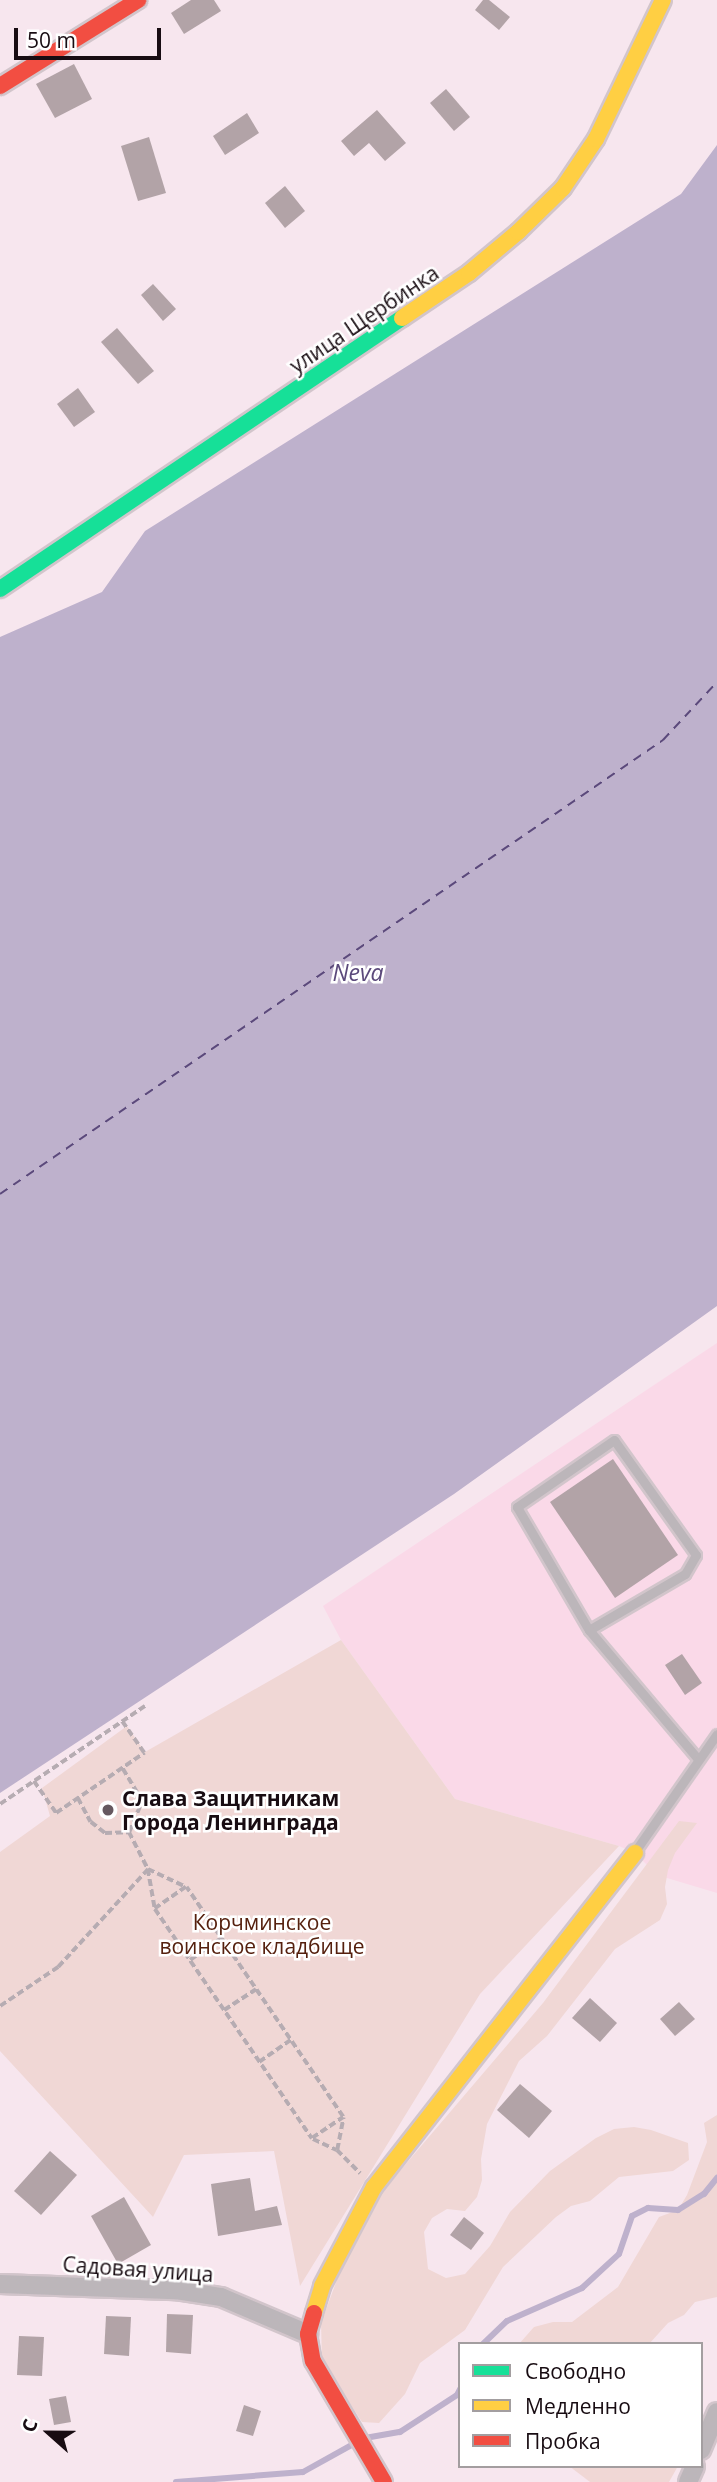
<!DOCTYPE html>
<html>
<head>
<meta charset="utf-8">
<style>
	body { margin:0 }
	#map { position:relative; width:717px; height:2482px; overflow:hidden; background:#f7e6ee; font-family:"Open Sans",sans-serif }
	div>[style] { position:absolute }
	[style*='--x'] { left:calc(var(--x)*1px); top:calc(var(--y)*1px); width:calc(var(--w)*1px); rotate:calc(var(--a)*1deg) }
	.built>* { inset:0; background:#fad9e8 }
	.green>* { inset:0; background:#f0d7d5 }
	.water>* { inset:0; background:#beb1cc }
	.stream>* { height:6px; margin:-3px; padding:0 3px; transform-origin:3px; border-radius:3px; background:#beb1cc }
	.ferry>* { height:2px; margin-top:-1px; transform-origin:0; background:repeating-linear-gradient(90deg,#5b497b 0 9px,transparent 0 16px) }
	.building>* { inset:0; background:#b2a3a7 }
	.path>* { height:3.5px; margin-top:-1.75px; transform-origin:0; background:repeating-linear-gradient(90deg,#b6acb2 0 7px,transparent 0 10.5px) }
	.roads { filter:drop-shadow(2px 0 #d2c5cb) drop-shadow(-2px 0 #d2c5cb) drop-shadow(0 2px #d2c5cb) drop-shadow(0 -2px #d2c5cb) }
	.lane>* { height:9px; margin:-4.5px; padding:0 4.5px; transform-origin:4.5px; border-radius:4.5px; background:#bcb6ba }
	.street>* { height:18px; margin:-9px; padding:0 9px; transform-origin:9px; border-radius:9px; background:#bcb6ba }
	.fast>* { height:16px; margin:-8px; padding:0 8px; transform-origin:8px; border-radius:8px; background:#16e098 }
	.slow>* { height:16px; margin:-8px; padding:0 8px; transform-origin:8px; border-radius:8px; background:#ffcf43 }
	.jam>* { height:16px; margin:-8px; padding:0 8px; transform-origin:8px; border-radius:8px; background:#f24e42 }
	.dots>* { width:19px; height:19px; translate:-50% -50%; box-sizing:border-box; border:4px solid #fff; border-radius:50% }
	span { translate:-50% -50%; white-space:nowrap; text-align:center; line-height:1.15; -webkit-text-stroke:5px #fff; paint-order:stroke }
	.street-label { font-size:21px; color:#180c12 }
	.poi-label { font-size:21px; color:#180c12; font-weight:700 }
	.left { translate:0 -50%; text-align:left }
	.park-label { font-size:21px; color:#55200e }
	.water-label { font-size:23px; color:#5b497b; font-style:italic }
	.legend { position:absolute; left:458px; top:2342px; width:245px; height:126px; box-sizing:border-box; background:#fff; border:2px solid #a39ea0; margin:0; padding:9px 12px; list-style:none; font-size:21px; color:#180c12 }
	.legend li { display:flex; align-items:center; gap:14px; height:35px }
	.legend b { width:35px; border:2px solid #a39ea0 }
	.north { position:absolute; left:14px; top:2398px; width:70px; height:70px; -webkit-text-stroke:5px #fff; paint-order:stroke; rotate:291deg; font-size:19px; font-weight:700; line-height:28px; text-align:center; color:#180c12 }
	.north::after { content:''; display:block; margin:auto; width:24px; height:32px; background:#180c12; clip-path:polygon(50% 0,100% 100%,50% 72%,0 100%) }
	.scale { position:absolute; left:14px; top:28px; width:147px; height:32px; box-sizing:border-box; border:4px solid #180c12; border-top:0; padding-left:9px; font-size:21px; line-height:24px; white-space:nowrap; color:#180c12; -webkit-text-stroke:5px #fff; paint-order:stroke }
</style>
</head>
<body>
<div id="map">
	<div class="built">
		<div style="clip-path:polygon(717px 1343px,717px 1893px,657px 1875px,635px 1853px,619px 1846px,455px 1799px,341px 1640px,323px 1606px)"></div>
	</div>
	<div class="green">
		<div style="clip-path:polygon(341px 1640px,455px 1799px,619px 1846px,480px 1994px,300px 2286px,274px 2151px,184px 2155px,153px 2217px,0 2051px,0 1852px,50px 1816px,42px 1788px,127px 1726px,145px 1752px)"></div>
		<div style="clip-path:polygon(679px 1821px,697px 1823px,675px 1853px,668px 1870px,665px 1887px,667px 1904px,660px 1920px,615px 1949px,547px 2036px,519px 2061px,487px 2124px,481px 2159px,482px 2180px,477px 2197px,465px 2211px,447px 2209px,432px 2218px,424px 2232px,428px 2269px,446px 2278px,465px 2274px,490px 2246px,510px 2212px,550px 2171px,596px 2138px,614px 2129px,634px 2127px,651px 2130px,688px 2143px,689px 2160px,673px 2171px,619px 2177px,590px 2201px,571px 2206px,556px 2217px,503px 2267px,465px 2330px,420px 2363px,405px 2394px,379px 2423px,362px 2422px,322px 2360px,321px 2323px,348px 2250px,376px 2199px,543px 2003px)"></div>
		<div style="clip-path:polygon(717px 2115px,717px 2297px,695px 2302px,684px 2315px,668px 2323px,649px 2344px,519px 2344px,534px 2327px,553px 2322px,572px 2322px,618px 2287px,659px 2217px,678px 2210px,687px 2195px,707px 2142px,704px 2123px)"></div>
		<div style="clip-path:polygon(569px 2466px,678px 2466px,669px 2482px,590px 2482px)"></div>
	</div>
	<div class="water">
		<div style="clip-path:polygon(717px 145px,717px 1306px,454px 1494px,0 1793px,0 637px,102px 592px,145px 531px,681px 194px)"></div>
	</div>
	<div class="stream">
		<div style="--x:483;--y:2344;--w:33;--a:-44"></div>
		<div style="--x:507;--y:2321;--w:82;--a:-23.7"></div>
		<div style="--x:582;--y:2288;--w:50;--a:-42.6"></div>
		<div style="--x:619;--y:2254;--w:40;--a:-71.1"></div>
		<div style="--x:632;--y:2216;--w:18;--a:-27"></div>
		<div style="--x:648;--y:2208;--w:30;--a:4"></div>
		<div style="--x:678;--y:2210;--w:31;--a:-32"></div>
		<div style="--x:704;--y:2194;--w:21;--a:-51"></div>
		<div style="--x:365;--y:2438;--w:36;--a:-10"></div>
		<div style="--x:400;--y:2432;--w:68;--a:-33"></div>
		<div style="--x:457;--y:2395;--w:7;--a:-63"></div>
		<div style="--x:176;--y:2482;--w:127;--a:-4.5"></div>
		<div style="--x:303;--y:2472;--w:60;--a:-29.1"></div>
	</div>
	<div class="ferry">
		<div style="--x:0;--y:1194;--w:804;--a:-34.4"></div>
		<div style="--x:663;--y:740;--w:79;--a:-47"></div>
	</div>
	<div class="building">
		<div style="clip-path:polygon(191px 0,214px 0,221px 11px,184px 34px,171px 13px)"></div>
		<div style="clip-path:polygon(483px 0,489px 0,510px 17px,499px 30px,475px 10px)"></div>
		<div style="clip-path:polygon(74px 64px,92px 99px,55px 118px,36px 84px)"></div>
		<div style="clip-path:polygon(446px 89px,470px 117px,454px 131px,430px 103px)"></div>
		<div style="clip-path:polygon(377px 110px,406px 143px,385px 161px,369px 143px,354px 156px,341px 141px)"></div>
		<div style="clip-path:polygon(247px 113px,259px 133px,225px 155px,213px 136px)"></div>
		<div style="clip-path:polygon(149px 137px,166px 193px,138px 201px,121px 146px)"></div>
		<div style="clip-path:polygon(285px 186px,305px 211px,285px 228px,265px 203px)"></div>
		<div style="clip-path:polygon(153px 284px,176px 309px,163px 321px,141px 295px)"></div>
		<div style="clip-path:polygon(117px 328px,154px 371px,138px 384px,101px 342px)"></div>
		<div style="clip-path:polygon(78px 388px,95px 412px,74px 427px,57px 404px)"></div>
		<div style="clip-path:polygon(613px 1459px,678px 1555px,615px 1598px,550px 1502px)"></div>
		<div style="clip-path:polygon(682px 1654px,702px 1683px,685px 1695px,665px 1665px)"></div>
		<div style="clip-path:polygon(590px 1998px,617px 2023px,600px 2042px,572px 2018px)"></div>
		<div style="clip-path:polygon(679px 2002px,695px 2019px,675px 2036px,660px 2019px)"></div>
		<div style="clip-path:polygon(520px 2084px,552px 2111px,529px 2138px,497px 2110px)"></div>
		<div style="clip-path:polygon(50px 2151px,77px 2175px,41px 2215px,14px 2191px)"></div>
		<div style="clip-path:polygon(250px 2178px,255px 2211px,277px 2206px,282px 2225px,218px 2236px,211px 2184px)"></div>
		<div style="clip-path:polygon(124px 2197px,151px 2245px,118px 2264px,91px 2216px)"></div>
		<div style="clip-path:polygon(464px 2217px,484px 2233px,471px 2250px,450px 2235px)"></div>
		<div style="clip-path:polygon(167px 2314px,193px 2315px,191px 2354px,166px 2352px)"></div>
		<div style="clip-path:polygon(106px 2316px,131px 2317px,129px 2356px,104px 2354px)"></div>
		<div style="clip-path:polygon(19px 2336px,44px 2337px,42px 2376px,17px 2375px)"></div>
		<div style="clip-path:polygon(66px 2396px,71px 2422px,54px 2425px,49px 2399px)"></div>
		<div style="clip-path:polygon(244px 2405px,261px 2411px,253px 2436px,236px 2431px)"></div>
	</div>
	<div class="path">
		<div style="--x:34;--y:1781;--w:39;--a:55"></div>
		<div style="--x:56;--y:1813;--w:107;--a:-34.3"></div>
		<div style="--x:144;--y:1753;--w:39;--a:-125"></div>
		<div style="--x:78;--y:1798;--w:27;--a:62"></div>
		<div style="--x:91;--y:1822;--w:18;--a:38"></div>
		<div style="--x:105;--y:1833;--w:24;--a:-2"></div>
		<div style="--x:129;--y:1832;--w:28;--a:-67"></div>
		<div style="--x:140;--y:1806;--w:13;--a:-103"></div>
		<div style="--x:137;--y:1793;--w:29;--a:-121"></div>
		<div style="--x:0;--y:1804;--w:175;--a:-34.1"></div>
		<div style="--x:129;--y:1832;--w:42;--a:62.8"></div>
		<div style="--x:148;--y:1869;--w:41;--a:80.1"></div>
		<div style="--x:155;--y:1909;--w:278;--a:55.6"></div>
		<div style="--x:312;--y:2138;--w:37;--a:-34"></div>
		<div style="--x:343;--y:2117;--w:278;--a:-124.3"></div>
		<div style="--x:186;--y:1887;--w:38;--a:145"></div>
		<div style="--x:148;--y:1869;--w:42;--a:25.3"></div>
		<div style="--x:190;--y:1960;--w:38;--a:-35"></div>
		<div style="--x:0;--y:2006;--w:70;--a:-33.9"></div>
		<div style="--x:58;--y:1967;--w:133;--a:-47.4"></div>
		<div style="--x:224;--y:2010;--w:38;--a:-33"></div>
		<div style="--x:259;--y:2062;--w:39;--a:-35"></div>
		<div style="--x:313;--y:2139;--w:26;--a:25"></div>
		<div style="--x:337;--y:2150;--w:33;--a:45"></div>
		<div style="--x:337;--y:2150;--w:33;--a:-79"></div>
	</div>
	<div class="roads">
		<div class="lane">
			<div style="--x:589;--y:1630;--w:111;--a:-30.3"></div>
			<div style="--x:685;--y:1574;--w:22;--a:-60"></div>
			<div style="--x:696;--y:1555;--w:141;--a:-125.5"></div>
			<div style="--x:614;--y:1440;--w:118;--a:145.4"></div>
			<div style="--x:517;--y:1507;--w:143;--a:59.7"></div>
			<div style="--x:589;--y:1630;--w:169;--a:49.8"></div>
			<div style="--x:636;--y:1850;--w:141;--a:-55.1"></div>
		</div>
		<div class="street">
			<div style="--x:0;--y:2284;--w:176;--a:2"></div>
			<div style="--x:176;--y:2290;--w:46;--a:8.8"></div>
			<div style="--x:221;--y:2297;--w:95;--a:23"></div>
			<div style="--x:701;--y:2450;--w:41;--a:-67.2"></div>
			<div style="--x:688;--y:2482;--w:17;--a:-66"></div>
		</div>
		<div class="fast">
			<div style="--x:0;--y:589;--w:485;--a:-34"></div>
		</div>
		<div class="slow">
			<div style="--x:402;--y:318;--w:81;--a:-33.9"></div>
			<div style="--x:469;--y:273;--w:64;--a:-39.9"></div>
			<div style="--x:518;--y:232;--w:63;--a:-44.4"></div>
			<div style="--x:563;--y:188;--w:59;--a:-56"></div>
			<div style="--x:596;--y:139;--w:154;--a:-64.3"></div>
			<div style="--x:314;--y:2313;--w:28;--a:-73"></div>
			<div style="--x:322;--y:2286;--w:112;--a:-62.3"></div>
			<div style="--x:374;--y:2187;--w:424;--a:-52"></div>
		</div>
		<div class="jam">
			<div style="--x:0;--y:86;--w:163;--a:-31.9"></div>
			<div style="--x:314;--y:2313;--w:22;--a:106"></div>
			<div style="--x:308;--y:2334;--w:27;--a:80"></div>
			<div style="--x:313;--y:2361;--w:140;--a:59.6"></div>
		</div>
	</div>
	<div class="dots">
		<div style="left:108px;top:1810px;background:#66585f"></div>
	</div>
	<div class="street-label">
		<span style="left:364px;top:319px;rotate:-34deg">улица Щербинка</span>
		<span style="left:138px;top:2269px;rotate:4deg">Садовая улица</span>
	</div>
	<div class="poi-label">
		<span class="left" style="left:122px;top:1810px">Слава Защитникам<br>Города Ленинграда</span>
	</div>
	<div class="park-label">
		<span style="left:262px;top:1934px">Корчминское<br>воинское кладбище</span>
	</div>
	<div class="water-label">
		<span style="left:358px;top:972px">Neva</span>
	</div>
	<ul class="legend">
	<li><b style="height:9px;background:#16e098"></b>Свободно</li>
	<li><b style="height:9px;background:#ffcf43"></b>Медленно</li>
	<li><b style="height:9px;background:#f24e42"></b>Пробка</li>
	</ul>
	<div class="north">С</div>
	<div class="scale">50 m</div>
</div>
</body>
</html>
